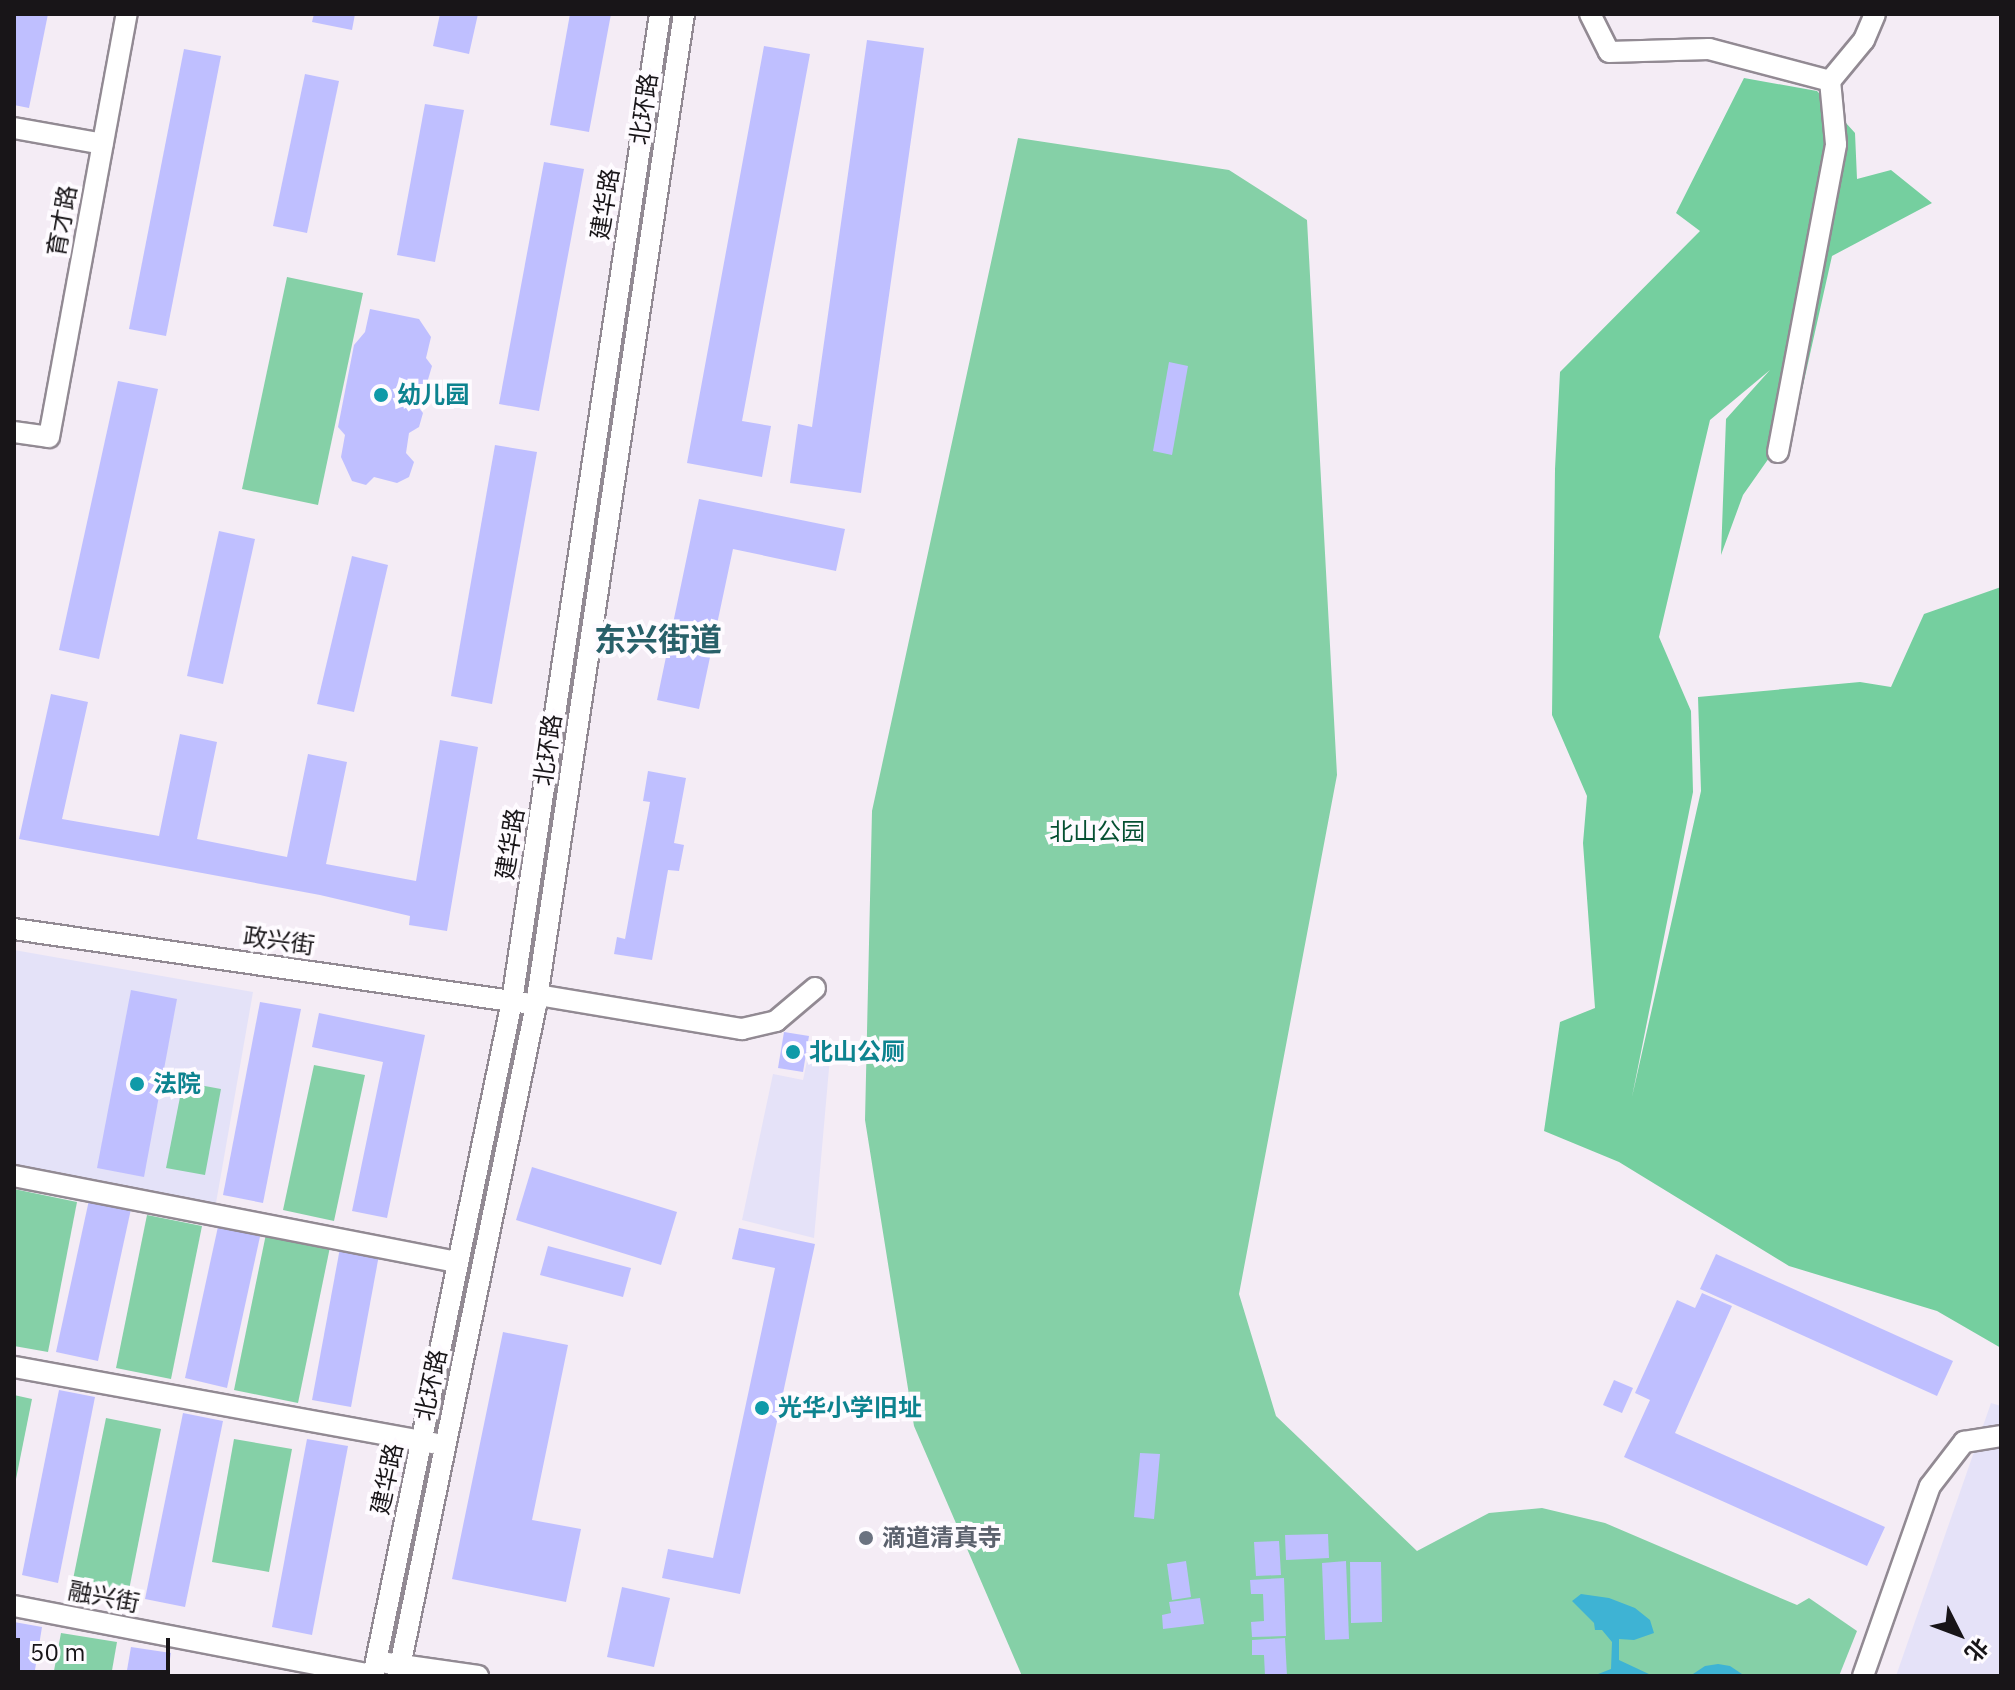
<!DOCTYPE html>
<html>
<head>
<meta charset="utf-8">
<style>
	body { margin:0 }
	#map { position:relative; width:2015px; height:1690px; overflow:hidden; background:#f4ecf5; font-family:"IBM Plex Sans","Noto Sans SC",sans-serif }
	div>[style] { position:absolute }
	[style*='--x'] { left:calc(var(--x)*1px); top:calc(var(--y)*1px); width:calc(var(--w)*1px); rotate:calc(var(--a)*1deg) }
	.commercial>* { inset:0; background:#e4e2f8 }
	.industrial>* { inset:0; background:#e5e2f8 }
	.green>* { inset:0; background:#85d0a7 }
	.forest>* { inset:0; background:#75cf9f }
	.water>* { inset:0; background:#3eb3d4 }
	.building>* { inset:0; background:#bfbfff }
	.roads { filter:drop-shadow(2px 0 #928a93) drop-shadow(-2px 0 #928a93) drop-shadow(0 2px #928a93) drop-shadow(0 -2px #928a93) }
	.minor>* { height:20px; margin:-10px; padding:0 10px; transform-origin:10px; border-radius:10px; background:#fff }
	.dots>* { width:22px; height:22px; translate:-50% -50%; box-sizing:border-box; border:4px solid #fefbff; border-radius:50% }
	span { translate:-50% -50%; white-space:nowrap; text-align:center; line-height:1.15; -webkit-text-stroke:8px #fefbff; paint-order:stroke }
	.street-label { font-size:24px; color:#181518 }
	.culture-label { font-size:24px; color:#0d838f; font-weight:700 }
	.left { translate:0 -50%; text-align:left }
	.park-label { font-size:24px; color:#055032 }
	.worship-label { font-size:24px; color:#5b616d; font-weight:700 }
	.district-label { font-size:32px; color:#286069; font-weight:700 }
	.frame { position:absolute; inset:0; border:16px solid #181518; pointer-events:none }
	.north { position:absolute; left:1919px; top:1594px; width:80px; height:80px; -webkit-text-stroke:6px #fefbff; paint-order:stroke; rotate:132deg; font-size:22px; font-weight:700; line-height:32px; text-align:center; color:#181518 }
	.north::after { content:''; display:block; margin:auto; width:28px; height:36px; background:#181518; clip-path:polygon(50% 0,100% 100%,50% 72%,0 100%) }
	.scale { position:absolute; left:16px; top:1638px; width:154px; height:36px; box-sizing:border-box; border:4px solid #181518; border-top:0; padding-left:10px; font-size:24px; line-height:28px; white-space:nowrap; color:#181518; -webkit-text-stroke:6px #fefbff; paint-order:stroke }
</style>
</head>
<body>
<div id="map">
	<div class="commercial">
		<div style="clip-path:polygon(14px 950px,253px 992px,216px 1203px,14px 1167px)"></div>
	</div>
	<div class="industrial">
		<div style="clip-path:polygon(811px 1042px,831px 1046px,814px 1238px,742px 1220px,773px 1074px,803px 1080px)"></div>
		<div style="clip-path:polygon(1991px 1403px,2001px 1406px,2001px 1676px,1896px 1676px)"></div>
	</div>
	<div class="green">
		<div style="clip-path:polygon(1018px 138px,1229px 170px,1307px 220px,1337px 775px,1239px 1294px,1276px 1416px,1417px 1551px,1489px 1513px,1542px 1508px,1605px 1523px,1797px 1605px,1809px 1598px,1857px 1631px,1839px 1676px,1022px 1676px,914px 1426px,865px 1120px,872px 811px)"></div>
		<div style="clip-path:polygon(287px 277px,363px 293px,318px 505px,242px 489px)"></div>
		<div style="clip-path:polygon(314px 1065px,365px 1075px,334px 1221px,283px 1210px)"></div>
		<div style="clip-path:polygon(183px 1082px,221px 1089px,205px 1175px,166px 1168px)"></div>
		<div style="clip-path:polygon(14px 1189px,77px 1202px,48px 1352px,14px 1346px)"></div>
		<div style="clip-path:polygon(147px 1215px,202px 1226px,171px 1379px,116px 1368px)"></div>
		<div style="clip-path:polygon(266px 1234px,330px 1247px,298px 1403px,234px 1390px)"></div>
		<div style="clip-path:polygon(14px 1395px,32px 1399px,14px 1489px)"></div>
		<div style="clip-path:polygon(106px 1418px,161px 1429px,126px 1605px,70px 1594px)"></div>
		<div style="clip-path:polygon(234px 1439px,292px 1449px,269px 1572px,212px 1562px)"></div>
		<div style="clip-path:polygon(61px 1633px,117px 1642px,111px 1676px,53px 1676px)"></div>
	</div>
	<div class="forest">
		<div style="clip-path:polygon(1744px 78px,1817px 91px,1855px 133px,1857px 179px,1891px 170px,1932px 203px,1832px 256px,1795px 421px,1743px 495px,1721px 555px,1726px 419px,1770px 370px,1710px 420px,1659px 637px,1691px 711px,1693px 792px,1632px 1097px,1701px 791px,1698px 697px,1860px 682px,1891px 687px,1924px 614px,2001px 587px,2001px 1348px,1937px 1311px,1789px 1266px,1619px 1162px,1544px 1131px,1560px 1022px,1595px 1008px,1583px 843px,1587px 796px,1552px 715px,1555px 469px,1560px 372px,1700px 231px,1676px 213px)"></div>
	</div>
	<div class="water">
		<div style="clip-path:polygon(1581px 1594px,1609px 1598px,1635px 1608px,1650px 1620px,1654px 1633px,1634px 1640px,1619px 1639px,1619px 1660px,1651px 1675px,1669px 1676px,1593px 1676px,1611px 1669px,1612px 1642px,1602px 1630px,1595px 1630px,1594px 1623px,1572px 1601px)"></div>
		<div style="clip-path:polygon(1718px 1664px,1730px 1666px,1745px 1676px,1690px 1676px,1705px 1666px)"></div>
	</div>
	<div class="building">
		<div style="clip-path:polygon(14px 14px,48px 14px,29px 108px,14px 105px)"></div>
		<div style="clip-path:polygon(314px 14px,355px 14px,352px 30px,312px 22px)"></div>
		<div style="clip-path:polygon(440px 14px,478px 14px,469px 54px,433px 46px)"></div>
		<div style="clip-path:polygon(570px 14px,611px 14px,589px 132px,550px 125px)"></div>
		<div style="clip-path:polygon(867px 40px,924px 48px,861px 493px,790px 483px,798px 424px,812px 427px)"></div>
		<div style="clip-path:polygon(764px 46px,810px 54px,742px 421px,771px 426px,762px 477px,687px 463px)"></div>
		<div style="clip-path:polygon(184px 49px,221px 56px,166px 336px,129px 329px)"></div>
		<div style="clip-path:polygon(305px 74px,339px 81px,307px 233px,273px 226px)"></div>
		<div style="clip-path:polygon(425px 104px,464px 110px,435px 262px,397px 255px)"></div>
		<div style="clip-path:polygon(544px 162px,584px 169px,539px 411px,499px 404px)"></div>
		<div style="clip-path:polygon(370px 309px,419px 319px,431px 337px,426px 358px,432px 366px,427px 383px,418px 386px,416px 404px,423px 413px,419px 427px,409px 433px,406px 453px,414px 462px,409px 477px,397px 483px,374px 477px,366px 485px,352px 481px,341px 457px,345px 435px,338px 427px,354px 345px,365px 332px)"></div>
		<div style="clip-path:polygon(1169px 362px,1188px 366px,1172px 455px,1153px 451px)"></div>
		<div style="clip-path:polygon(118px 381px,158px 389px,99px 659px,59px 650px)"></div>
		<div style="clip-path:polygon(495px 445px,537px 452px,492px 704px,451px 696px)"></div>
		<div style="clip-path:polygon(699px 499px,845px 529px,836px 571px,733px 549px,699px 709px,657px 700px)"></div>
		<div style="clip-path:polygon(219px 531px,255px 539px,223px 684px,187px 676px)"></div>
		<div style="clip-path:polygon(352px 556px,388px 565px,354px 712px,317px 704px)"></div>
		<div style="clip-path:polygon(51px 694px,88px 702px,62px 819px,159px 836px,180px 734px,217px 742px,197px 839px,287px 857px,308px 754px,347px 762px,326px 864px,416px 881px,440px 740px,478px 747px,447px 931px,409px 925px,410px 916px,320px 895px,19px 839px)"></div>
		<div style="clip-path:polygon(648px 771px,686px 778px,674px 843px,684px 845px,679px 871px,668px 870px,652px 960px,614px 954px,617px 937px,625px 939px,650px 802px,643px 801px)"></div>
		<div style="clip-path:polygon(131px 990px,177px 999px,144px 1177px,97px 1168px)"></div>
		<div style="clip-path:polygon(260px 1002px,301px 1009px,263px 1203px,223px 1195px)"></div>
		<div style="clip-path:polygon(319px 1013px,425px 1035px,387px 1218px,352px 1211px,383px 1062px,312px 1047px)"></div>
		<div style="clip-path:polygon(784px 1032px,809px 1036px,803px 1072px,778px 1068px)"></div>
		<div style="clip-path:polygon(532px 1167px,677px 1212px,661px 1265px,516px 1220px)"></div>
		<div style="clip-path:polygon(89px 1200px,131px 1209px,98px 1361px,56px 1352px)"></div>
		<div style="clip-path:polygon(219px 1222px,261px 1232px,227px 1388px,185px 1378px)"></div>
		<div style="clip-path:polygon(739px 1228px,815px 1244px,740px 1594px,662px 1578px,668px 1549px,713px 1558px,775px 1268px,732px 1259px)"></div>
		<div style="clip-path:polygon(548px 1246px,631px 1268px,623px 1297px,540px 1275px)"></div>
		<div style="clip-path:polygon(340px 1248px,379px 1255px,351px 1407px,312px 1400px)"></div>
		<div style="clip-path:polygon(1716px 1254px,1953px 1361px,1937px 1396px,1700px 1289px)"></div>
		<div style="clip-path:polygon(1702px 1293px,1732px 1306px,1675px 1433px,1885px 1527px,1867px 1566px,1624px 1457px,1650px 1400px,1635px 1393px,1677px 1300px,1695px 1308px)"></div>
		<div style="clip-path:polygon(503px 1332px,568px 1345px,532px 1520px,581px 1529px,566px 1602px,452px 1579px)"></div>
		<div style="clip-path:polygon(1614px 1380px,1633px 1388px,1622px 1413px,1603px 1405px)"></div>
		<div style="clip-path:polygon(59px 1390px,95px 1397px,58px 1583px,22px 1575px)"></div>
		<div style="clip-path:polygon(183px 1413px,223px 1421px,185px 1607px,145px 1599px)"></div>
		<div style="clip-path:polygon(307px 1439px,348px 1446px,312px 1635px,272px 1627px)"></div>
		<div style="clip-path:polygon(1140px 1453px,1160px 1454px,1154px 1519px,1134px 1517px)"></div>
		<div style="clip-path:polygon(1328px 1534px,1329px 1558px,1286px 1560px,1285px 1535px)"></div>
		<div style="clip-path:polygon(1279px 1541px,1281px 1575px,1256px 1576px,1254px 1542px)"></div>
		<div style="clip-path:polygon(1186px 1561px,1191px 1597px,1172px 1600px,1167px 1564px)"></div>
		<div style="clip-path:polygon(1346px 1561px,1349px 1639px,1325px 1640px,1322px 1563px)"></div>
		<div style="clip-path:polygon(1350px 1562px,1381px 1562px,1382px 1622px,1351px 1623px)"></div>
		<div style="clip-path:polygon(1284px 1578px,1286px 1636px,1252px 1637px,1251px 1622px,1264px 1621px,1263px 1594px,1251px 1594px,1250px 1580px)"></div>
		<div style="clip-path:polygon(622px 1587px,670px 1598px,654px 1667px,607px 1657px)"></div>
		<div style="clip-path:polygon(1200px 1598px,1204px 1624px,1163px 1629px,1162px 1615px,1171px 1613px,1169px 1602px)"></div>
		<div style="clip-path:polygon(14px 1622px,42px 1627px,34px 1676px,14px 1676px)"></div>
		<div style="clip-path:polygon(1285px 1638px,1287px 1676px,1265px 1676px,1264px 1655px,1252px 1655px,1252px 1640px)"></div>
		<div style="clip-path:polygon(131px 1647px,171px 1653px,167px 1676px,126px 1676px)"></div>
	</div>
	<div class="roads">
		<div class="minor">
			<div style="--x:1590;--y:14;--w:42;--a:63.4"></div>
			<div style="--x:1609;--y:52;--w:100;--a:-1.7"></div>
			<div style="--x:1709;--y:49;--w:125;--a:14.8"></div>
			<div style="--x:1830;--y:81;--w:53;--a:-50.3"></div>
			<div style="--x:1864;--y:40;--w:28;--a:-67"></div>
			<div style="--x:14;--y:128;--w:90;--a:10.2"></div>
			<div style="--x:14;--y:432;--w:35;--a:8"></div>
			<div style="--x:49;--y:437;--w:430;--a:-79.6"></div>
			<div style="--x:1778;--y:452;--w:313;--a:-79.3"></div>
			<div style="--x:1836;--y:144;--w:63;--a:-95.4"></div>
			<div style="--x:14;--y:929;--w:516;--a:8.24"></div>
			<div style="--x:538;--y:995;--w:207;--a:9.5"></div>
			<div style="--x:742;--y:1029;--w:35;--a:-13"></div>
			<div style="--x:776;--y:1021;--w:51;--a:-40.2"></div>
			<div style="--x:14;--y:1176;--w:452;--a:11"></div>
			<div style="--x:14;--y:1367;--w:427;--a:10.3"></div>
			<div style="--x:14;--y:1606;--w:366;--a:10.9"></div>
			<div style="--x:387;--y:1663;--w:92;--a:8.1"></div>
			<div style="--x:373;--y:1676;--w:689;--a:-78.36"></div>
			<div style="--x:512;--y:1001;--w:998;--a:-81.47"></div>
			<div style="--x:398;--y:1676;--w:685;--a:-78.38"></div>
			<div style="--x:536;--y:1005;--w:1002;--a:-81.51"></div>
			<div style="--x:1863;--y:1676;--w:201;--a:-70.6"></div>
			<div style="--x:1930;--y:1486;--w:56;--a:-52.3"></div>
			<div style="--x:1964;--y:1442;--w:37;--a:-9"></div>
		</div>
	</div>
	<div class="dots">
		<div style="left:381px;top:395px;background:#0f9aa8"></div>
		<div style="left:793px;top:1052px;background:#0f9aa8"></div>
		<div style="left:137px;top:1084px;background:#0f9aa8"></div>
		<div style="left:762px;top:1408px;background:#0f9aa8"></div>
		<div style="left:866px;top:1538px;background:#6b7280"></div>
	</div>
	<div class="street-label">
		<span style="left:644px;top:109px;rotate:-82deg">北环路</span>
		<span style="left:605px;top:204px;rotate:-81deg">建华路</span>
		<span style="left:62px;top:221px;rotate:-80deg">育才路</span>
		<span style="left:548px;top:750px;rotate:-82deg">北环路</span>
		<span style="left:510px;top:844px;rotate:-81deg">建华路</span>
		<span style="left:279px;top:941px;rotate:8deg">政兴街</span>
		<span style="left:431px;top:1385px;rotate:-78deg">北环路</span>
		<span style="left:387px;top:1479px;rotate:-78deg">建华路</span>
		<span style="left:104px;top:1597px;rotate:11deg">融兴街</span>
	</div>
	<div class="culture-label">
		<span class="left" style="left:397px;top:395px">幼儿园</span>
		<span class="left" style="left:809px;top:1052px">北山公厕</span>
		<span class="left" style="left:153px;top:1084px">法院</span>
		<span class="left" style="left:778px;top:1408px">光华小学旧址</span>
	</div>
	<div class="park-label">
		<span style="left:1097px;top:832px">北山公园</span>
	</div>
	<div class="worship-label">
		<span class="left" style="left:882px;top:1538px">滴道清真寺</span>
	</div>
	<div class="district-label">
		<span style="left:658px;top:639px">东兴街道</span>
	</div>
	<div class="frame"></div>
	<div class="north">北</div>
	<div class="scale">50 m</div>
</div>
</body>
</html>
